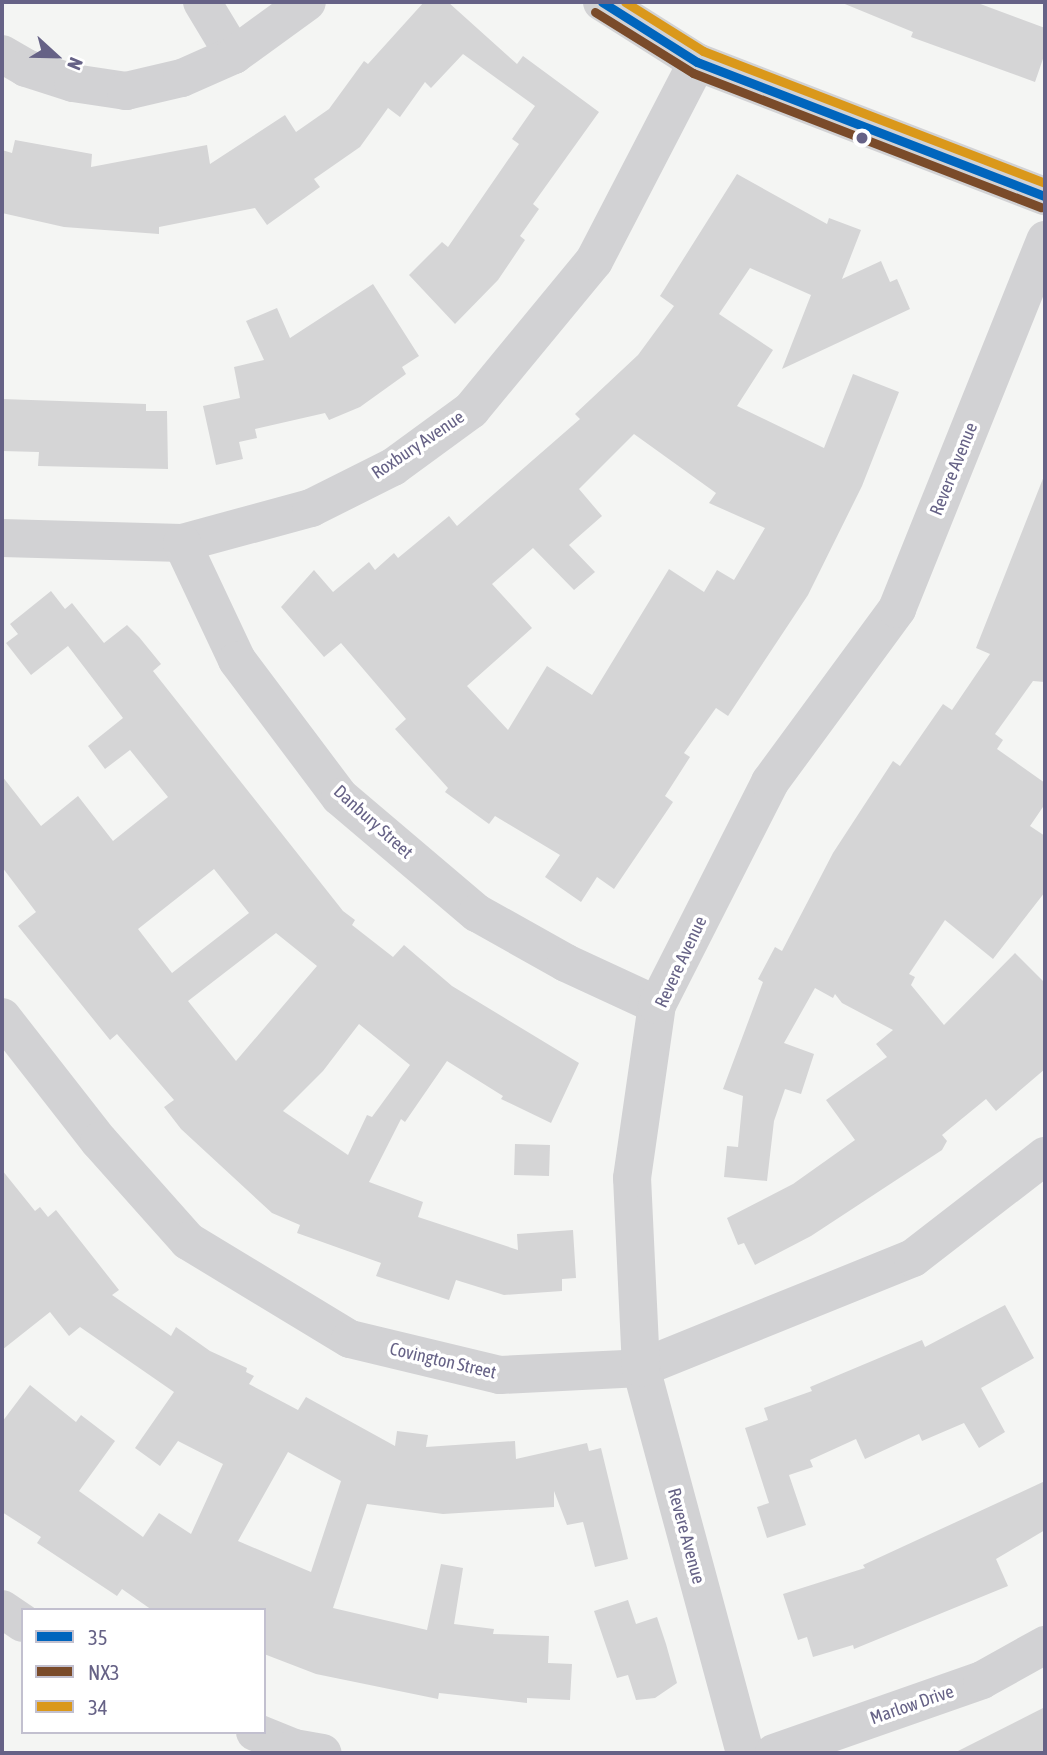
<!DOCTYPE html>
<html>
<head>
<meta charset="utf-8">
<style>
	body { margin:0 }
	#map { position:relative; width:1047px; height:1755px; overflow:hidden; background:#f4f5f3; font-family:"Asap Condensed",sans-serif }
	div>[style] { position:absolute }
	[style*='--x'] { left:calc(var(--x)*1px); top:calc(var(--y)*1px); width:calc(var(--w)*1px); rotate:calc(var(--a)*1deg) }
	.building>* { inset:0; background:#d5d5d6 }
	.minor>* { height:38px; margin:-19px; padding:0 19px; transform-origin:19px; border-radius:19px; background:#d2d2d4 }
	.bus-1>* { height:9px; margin:-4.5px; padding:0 4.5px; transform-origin:4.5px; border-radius:4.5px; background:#0065bd }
	.bus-2>* { height:9px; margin:-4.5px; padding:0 4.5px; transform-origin:4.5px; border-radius:4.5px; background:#7a4b2a }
	.bus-3>* { height:9px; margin:-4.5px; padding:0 4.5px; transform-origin:4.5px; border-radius:4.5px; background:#da981b }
	.dots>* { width:19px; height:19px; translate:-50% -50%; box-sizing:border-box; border:4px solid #fff; border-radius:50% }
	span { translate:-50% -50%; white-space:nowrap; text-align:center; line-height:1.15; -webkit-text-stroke:7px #fff; paint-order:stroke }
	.street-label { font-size:18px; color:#666286 }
	.frame { position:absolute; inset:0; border:4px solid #666286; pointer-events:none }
	.legend { position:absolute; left:21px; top:1608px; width:245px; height:126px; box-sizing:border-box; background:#fff; border:2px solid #c2c0cf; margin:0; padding:9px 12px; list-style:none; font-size:21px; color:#666286 }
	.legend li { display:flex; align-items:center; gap:14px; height:35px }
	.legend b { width:35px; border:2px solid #c2c0cf }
	.north { position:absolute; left:21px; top:21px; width:70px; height:70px; -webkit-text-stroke:5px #fff; paint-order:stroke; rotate:112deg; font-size:19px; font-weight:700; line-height:28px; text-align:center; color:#666286 }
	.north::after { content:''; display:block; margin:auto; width:24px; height:32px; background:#666286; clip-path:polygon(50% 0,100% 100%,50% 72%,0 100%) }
</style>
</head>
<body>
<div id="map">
	<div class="building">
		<div style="clip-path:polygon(424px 2px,448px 2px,517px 64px,523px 56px,599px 112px,533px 204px,539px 209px,520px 236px,525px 240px,498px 280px,455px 324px,409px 275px,442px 242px,448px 247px,519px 144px,512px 139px,535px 106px,463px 54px,431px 88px,425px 82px,400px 117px,388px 108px,360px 147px,314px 179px,320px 187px,267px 225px,255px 208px,159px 227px,159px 234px,64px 227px,2px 213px,2px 150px,12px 153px,15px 140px,92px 154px,91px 167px,207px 145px,210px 164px,285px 115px,296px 132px,329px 109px,364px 61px,368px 64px)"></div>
		<div style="clip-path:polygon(840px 2px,975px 2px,1045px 28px,1045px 53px,1035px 82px,911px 37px,913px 32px)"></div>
		<div style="clip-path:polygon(evenodd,737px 174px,827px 224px,829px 218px,861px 230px,842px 279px,881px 261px,890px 282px,897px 279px,910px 309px,782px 369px,811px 295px,750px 268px,719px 314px,773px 350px,737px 406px,824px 448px,853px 374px,899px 392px,862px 486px,808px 595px,728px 716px,716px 708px,684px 753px,690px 757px,665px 796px,673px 802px,614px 889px,597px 877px,581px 902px,545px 877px,560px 855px,495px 816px,489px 824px,445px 792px,448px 788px,395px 729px,406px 719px,341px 643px,324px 657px,281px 607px,314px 570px,333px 592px,369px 562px,375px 570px,394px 553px,398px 558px,449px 516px,457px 526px,580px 419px,575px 414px,638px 355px,674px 306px,660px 296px,737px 174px,634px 434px,716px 493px,709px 503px,765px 528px,734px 580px,717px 570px,704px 592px,669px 569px,592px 695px,547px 666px,508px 730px,467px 686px,532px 628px,492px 584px,533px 548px,574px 590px,595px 572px,569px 545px,602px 516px,579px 489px,634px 434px)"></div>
		<div style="clip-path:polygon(373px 284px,419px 356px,402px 367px,406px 374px,360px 407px,329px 420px,325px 413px,255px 429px,257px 438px,239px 442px,243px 459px,216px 465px,203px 406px,240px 398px,234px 367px,264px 360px,246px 321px,277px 308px,290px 338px)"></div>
		<div style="clip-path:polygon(2px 399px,146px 404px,146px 411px,167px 411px,168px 469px,38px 466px,39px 452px,2px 451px)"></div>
		<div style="clip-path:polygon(1044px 476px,1045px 682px,1033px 681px,995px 734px,1003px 740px,997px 749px,1045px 783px,1045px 804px,1030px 826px,1045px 836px,1045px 892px,993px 959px,945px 920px,909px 974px,915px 977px,911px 985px,944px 1025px,1015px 953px,1045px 983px,1045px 1069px,996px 1111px,986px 1099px,942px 1135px,947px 1141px,942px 1150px,811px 1236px,755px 1265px,744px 1243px,738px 1245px,727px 1218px,793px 1184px,855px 1140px,826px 1100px,887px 1057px,876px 1044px,893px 1030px,842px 1003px,835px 994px,833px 998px,815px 988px,784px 1043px,814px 1054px,801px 1094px,785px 1089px,774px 1121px,767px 1181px,724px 1177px,727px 1146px,738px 1147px,743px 1096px,723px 1089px,763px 982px,758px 979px,775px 947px,782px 951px,833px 853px,893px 761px,900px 766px,943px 704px,952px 710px,990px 654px,976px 648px)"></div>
		<div style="clip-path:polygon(evenodd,51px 591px,65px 609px,72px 603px,104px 643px,127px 625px,139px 637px,161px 664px,153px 671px,343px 911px,355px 920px,352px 925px,393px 957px,404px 945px,452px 986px,579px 1063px,551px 1123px,501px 1099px,503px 1096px,447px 1061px,405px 1122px,401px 1119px,369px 1182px,423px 1202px,418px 1217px,518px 1250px,517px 1234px,573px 1230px,576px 1278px,562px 1279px,562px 1291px,504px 1295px,456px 1280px,449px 1300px,376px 1276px,381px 1263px,297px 1233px,300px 1225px,272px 1213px,181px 1129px,164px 1107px,174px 1100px,117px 1034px,110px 1040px,18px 926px,36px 912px,2px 867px,2px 776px,41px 826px,78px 796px,113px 841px,168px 797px,130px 750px,105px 769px,88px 746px,123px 718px,68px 646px,31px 675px,6px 643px,18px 634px,10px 624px,51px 591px,214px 869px,249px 913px,172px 973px,138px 929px,214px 869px,51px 591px,276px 933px,317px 966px,236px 1061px,188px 1001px,276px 933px,51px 591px,359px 1024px,410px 1065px,372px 1117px,367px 1115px,348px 1155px,283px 1111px,323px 1071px,359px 1024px)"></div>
		<div style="clip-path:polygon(515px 1144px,550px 1145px,549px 1176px,514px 1175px)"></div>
		<div style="clip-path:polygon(evenodd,2px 1170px,35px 1211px,40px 1207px,48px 1217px,56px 1210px,119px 1290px,112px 1295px,171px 1336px,176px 1327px,210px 1351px,247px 1368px,246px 1372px,254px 1376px,249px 1384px,298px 1410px,306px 1397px,395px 1446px,397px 1431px,428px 1435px,426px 1447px,515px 1441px,516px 1459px,587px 1443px,589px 1451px,601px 1448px,628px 1559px,595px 1567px,583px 1522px,567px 1525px,554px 1491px,554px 1507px,443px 1514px,367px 1504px,333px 1608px,427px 1630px,441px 1564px,463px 1568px,454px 1624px,494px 1629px,493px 1634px,549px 1636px,548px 1663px,572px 1664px,570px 1700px,527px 1698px,527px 1703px,439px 1693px,438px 1699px,316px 1674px,264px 1654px,264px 1610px,152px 1610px,122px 1589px,117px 1596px,37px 1543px,41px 1537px,2px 1512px,2px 1422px,30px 1385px,76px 1422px,81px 1415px,115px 1441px,79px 1491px,143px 1537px,159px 1513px,191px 1534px,223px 1464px,178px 1441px,160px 1466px,135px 1448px,174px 1392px,80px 1327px,69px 1336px,50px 1312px,2px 1350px,2px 1170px,288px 1452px,341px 1481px,311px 1572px,238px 1541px,288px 1452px)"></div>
		<div style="clip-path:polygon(1005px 1305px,1034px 1358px,981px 1388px,1005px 1432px,979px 1448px,964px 1423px,922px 1441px,919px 1434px,865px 1459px,856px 1439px,810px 1460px,813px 1467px,789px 1475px,806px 1525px,767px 1538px,757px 1507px,769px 1503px,745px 1428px,768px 1420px,764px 1408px,812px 1391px,810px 1387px,922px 1340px,925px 1347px)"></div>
		<div style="clip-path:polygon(1045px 1481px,1045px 1530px,996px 1559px,1008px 1586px,854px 1649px,853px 1645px,813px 1657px,807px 1637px,798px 1640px,783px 1594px,865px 1568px,863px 1565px)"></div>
		<div style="clip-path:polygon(628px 1600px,636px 1624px,657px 1617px,666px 1644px,677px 1683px,655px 1698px,636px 1700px,628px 1675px,617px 1678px,594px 1611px)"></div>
		<div style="clip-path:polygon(1045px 1707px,1045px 1753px,954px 1753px)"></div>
	</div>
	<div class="minor">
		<div style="--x:202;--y:2;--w:62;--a:58.9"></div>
		<div style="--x:602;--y:2;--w:112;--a:32.3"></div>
		<div style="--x:697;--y:62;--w:373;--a:21.1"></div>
		<div style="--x:2;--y:54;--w:28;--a:30"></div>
		<div style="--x:26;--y:68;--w:49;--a:17.7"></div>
		<div style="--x:73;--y:83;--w:54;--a:8.6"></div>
		<div style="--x:126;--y:91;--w:57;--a:-13.1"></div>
		<div style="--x:182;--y:78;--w:57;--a:-23.9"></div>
		<div style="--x:234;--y:55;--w:90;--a:-36"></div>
		<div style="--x:2;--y:538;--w:180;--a:1.6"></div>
		<div style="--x:182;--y:543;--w:134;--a:-15.2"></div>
		<div style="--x:311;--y:508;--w:92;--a:-26.6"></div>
		<div style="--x:393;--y:467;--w:97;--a:-36.2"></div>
		<div style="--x:471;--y:410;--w:193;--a:-50.5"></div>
		<div style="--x:594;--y:261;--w:224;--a:-62.6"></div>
		<div style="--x:182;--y:543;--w:129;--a:64.8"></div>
		<div style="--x:237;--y:660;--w:171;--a:53.1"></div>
		<div style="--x:340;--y:797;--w:180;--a:40.3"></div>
		<div style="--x:477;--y:913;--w:102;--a:29.3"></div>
		<div style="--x:566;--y:963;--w:100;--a:24.8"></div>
		<div style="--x:2;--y:1017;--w:157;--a:52"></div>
		<div style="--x:99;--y:1141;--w:134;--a:48.3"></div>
		<div style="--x:188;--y:1241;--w:189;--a:31.2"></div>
		<div style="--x:350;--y:1339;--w:154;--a:13.5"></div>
		<div style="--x:500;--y:1375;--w:141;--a:-2.8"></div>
		<div style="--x:641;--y:1368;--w:293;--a:-22"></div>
		<div style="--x:913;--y:1258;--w:167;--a:-37.7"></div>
		<div style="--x:2;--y:1609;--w:25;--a:34"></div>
		<div style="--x:255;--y:1732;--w:42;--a:22.3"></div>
		<div style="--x:294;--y:1748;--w:29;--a:10"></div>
		<div style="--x:745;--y:1753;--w:399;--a:-105.1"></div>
		<div style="--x:641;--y:1368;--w:190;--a:-92.7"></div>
		<div style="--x:632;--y:1178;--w:175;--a:-81.8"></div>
		<div style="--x:657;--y:1005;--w:250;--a:-63.1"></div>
		<div style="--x:770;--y:782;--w:215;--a:-53.7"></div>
		<div style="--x:897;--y:609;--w:398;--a:-68.1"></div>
		<div style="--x:774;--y:1753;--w:220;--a:-19.3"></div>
		<div style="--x:982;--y:1680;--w:72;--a:-29.1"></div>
	</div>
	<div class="bus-1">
		<div style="--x:602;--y:2;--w:112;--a:32.3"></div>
		<div style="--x:697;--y:62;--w:373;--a:21.1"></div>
	</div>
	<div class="bus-2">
		<div style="--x:595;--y:12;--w:115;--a:31.9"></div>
		<div style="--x:693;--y:73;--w:373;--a:21.1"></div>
	</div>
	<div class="bus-3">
		<div style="--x:625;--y:2;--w:92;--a:32.1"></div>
		<div style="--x:703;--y:51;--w:367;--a:21.1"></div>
	</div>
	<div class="dots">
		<div style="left:862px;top:138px;background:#666286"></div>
	</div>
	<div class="street-label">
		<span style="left:418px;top:445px;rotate:-34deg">Roxbury Avenue</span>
		<span style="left:954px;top:469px;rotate:-68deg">Revere Avenue</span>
		<span style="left:373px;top:822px;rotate:42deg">Danbury Street</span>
		<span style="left:681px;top:962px;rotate:-65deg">Revere Avenue</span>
		<span style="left:443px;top:1361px;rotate:13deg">Covington Street</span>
		<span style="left:686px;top:1536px;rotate:75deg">Revere Avenue</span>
		<span style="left:912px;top:1705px;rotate:-19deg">Marlow Drive</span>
	</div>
	<div class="frame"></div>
	<ul class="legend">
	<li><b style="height:9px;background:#0065bd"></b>35</li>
	<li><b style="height:9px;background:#7a4b2a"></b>NX3</li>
	<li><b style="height:9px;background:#da981b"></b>34</li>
	</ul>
	<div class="north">N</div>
</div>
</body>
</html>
